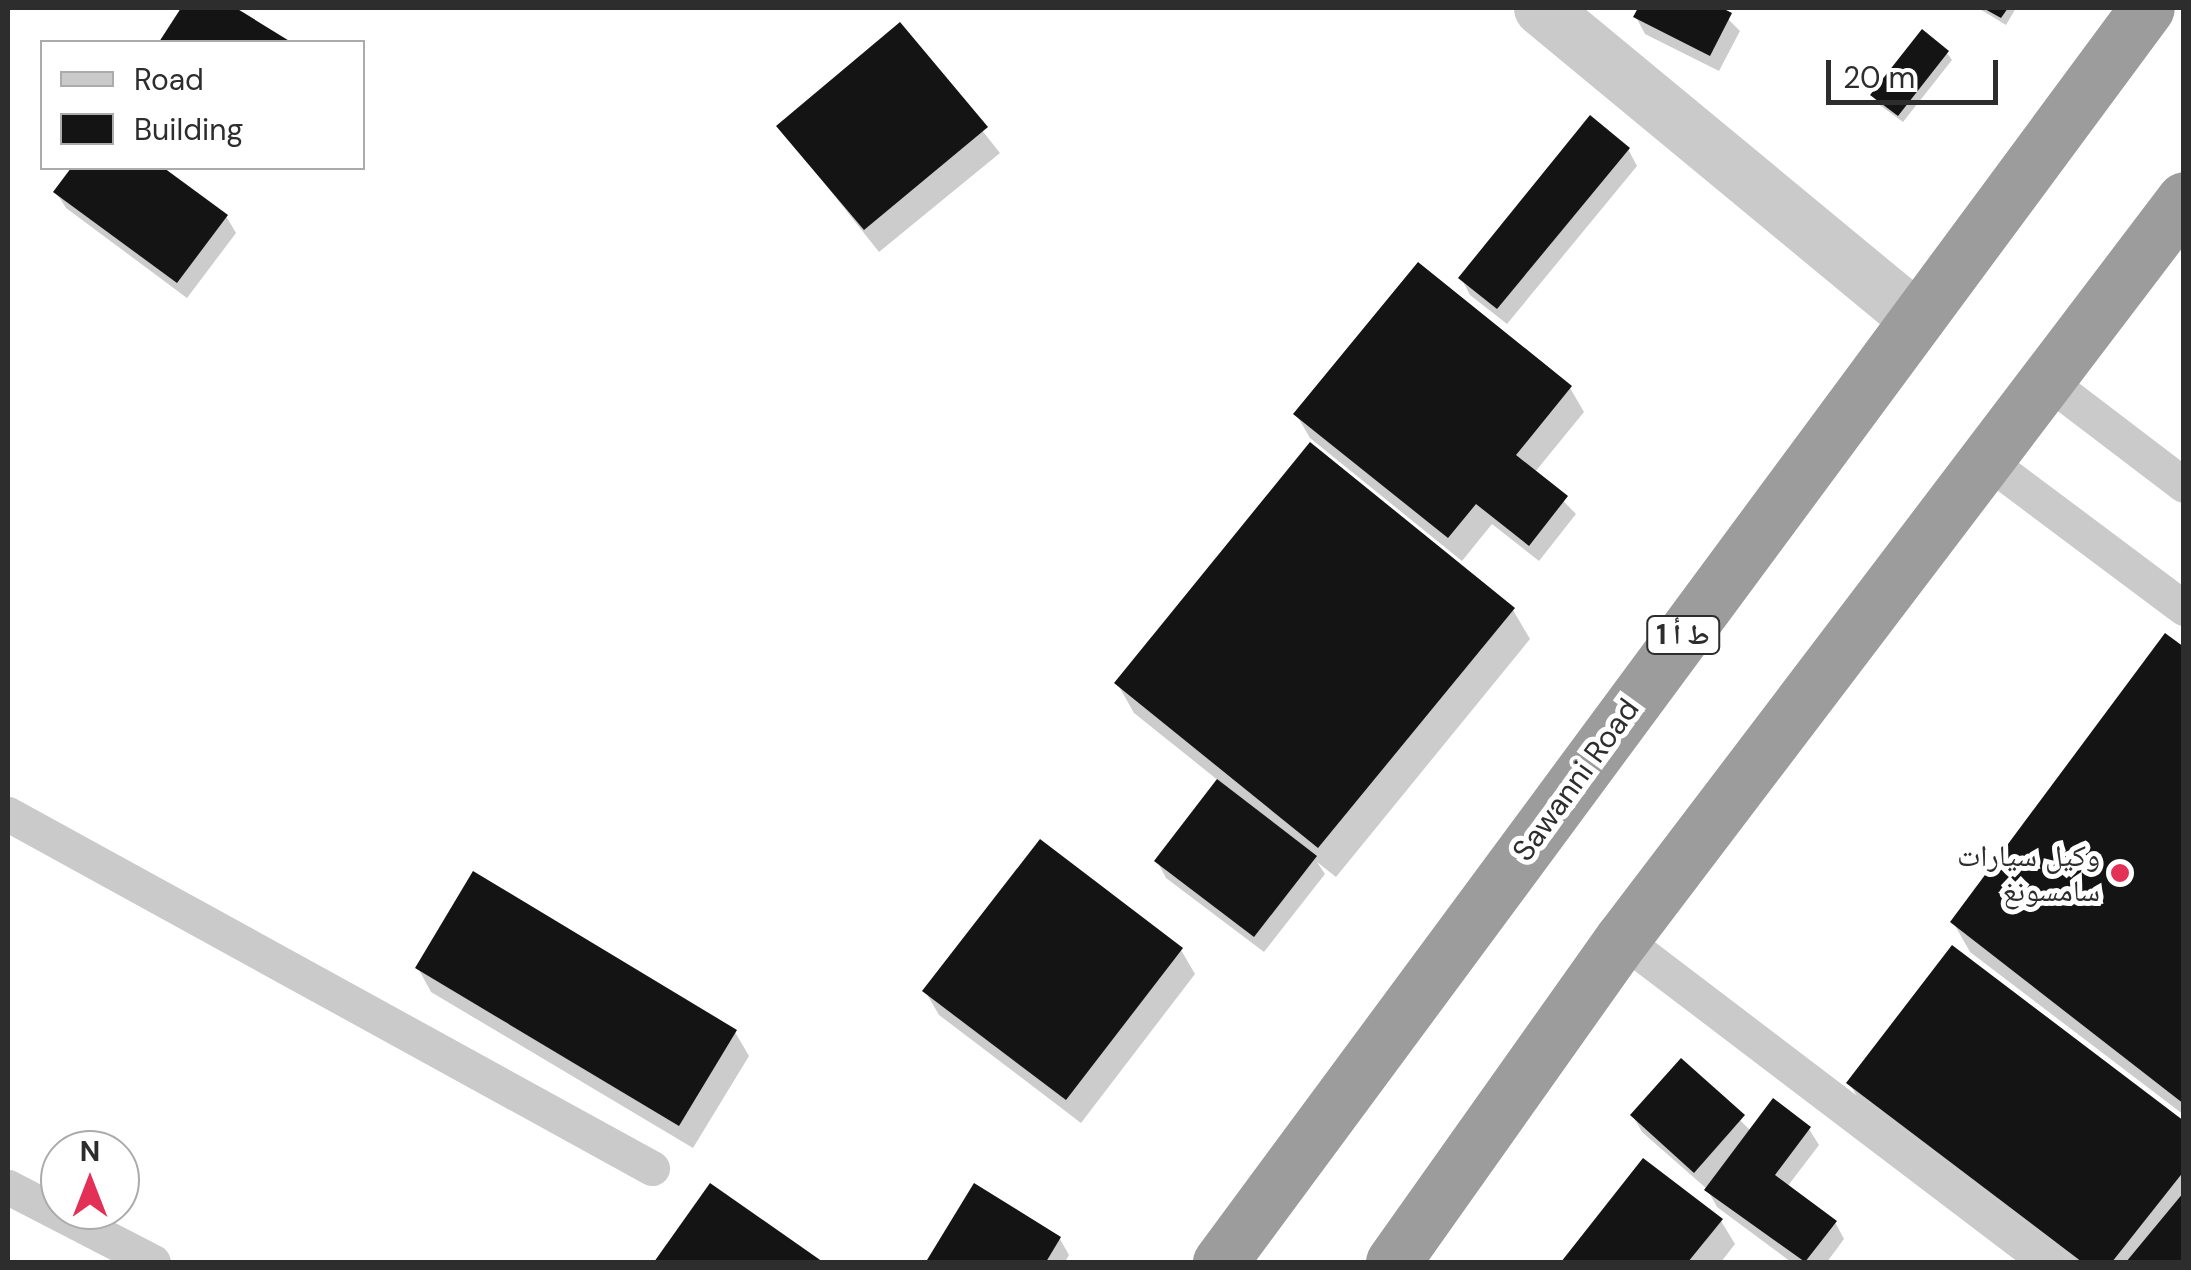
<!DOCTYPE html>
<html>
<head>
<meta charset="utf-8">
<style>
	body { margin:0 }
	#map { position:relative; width:2191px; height:1270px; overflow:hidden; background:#fff; font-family:"DM Sans","Noto Naskh Arabic",sans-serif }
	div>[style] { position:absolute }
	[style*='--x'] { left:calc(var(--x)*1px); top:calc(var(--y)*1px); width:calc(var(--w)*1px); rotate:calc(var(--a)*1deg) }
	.shadow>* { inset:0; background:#0003 }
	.building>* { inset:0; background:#141414 }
	.service>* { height:35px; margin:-17.5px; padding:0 17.5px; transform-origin:17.5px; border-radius:17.5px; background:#cacaca }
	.minor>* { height:55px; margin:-27.5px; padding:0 27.5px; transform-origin:27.5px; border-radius:27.5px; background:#cacaca }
	.trunk>* { height:55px; margin:-27.5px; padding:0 27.5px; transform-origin:27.5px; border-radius:27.5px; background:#9c9c9c }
	.dots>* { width:28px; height:28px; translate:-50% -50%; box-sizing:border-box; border:5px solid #fff; border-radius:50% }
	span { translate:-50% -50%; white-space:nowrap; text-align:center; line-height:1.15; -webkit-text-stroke:10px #fff; paint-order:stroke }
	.shield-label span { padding:2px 8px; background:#fff; border:2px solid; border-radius:8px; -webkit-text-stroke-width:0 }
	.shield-label { font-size:28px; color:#2d2d2d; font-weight:700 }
	.street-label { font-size:30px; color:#2d2d2d }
	.poi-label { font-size:30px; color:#2d2d2d }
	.right { translate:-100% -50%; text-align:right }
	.frame { position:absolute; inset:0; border:10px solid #2d2d2d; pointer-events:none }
	.legend { position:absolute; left:40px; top:40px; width:325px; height:130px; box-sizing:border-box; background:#fff; border:2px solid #ababab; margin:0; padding:12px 18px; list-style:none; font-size:30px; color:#2d2d2d }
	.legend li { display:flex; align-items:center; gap:20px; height:50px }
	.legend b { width:50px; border:2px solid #ababab }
	.north { position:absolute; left:40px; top:1130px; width:100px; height:100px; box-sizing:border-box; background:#fff; border:2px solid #ababab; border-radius:50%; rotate:0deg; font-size:28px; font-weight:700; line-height:40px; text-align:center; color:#2d2d2d }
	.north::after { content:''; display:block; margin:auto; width:35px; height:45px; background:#e23057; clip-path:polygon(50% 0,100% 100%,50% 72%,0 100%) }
	.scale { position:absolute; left:1826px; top:60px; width:172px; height:45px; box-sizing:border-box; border:5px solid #2d2d2d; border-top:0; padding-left:12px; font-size:30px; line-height:35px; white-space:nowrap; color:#2d2d2d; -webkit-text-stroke:8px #fff; paint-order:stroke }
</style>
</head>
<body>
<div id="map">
	<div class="shadow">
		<div style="clip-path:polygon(184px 8px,231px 8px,286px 42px,162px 42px)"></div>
		<div style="clip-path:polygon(1641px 8px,1717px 8px,1740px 31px,1719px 71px,1645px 34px,1636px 17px)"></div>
		<div style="clip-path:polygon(1978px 8px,2016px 8px,2006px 25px)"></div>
		<div style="clip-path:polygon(899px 26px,1000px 153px,879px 252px,779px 126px)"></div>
		<div style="clip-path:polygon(1947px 53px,1952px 60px,1903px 122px,1877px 103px,1873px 95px)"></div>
		<div style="clip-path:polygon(1628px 149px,1637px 166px,1507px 324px,1470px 295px,1461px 278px)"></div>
		<div style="clip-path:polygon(74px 168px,160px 168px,226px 216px,236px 233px,187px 298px,66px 208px,56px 192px)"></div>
		<div style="clip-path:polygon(1570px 388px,1584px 412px,1535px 472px,1576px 514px,1539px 561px,1492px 524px,1462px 561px,1310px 438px,1296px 414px)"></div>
		<div style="clip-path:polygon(1513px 610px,1530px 639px,1336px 877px,1317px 862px,1325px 874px,1264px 952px,1166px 878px,1157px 861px,1219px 781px,1134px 713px,1117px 683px)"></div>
		<div style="clip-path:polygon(2184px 650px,2184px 1115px,1970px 952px,1953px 922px)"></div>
		<div style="clip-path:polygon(1181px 950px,1195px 974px,1081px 1123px,939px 1015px,925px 991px)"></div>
		<div style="clip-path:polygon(418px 968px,735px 1032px,749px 1056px,693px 1148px,431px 992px)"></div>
		<div style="clip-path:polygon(1681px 1062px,1751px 1131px,1809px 1129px,1819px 1145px,1787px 1187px,1835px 1222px,1844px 1239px,1827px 1262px,1791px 1262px,1717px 1207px,1707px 1189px,1642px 1132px,1633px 1116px)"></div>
		<div style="clip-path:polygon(1849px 1083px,2184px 1124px,2184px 1262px,2063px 1262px,1867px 1113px)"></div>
		<div style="clip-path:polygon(1644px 1161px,1721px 1221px,1735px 1244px,1721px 1262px,1564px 1262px)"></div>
		<div style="clip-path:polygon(710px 1187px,818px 1262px,657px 1262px)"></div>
		<div style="clip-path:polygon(1060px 1239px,1069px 1255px,1065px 1262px,930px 1260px)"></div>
	</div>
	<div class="building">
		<div style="clip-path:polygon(181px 8px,236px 8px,291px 42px,159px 42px)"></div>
		<div style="clip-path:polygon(1638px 8px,1722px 8px,1732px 13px,1710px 56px,1633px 17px)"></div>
		<div style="clip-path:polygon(1983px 8px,2008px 8px,2001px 18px)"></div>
		<div style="clip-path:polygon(900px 22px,988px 127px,864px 230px,776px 126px)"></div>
		<div style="clip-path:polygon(1922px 29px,1949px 51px,1898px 116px,1870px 95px)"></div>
		<div style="clip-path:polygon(1590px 115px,1630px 148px,1497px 309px,1458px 278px)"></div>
		<div style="clip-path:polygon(71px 168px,164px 168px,228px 215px,177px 283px,53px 192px)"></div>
		<div style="clip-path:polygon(1418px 262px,1572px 386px,1516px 455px,1568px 496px,1529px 546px,1476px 504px,1448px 538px,1293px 414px)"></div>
		<div style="clip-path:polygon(1310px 442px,1515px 608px,1318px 848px,1114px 683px)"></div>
		<div style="clip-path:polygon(2165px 633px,2184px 647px,2184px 1104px,1950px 922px)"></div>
		<div style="clip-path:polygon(1217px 779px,1317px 856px,1254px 937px,1154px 861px)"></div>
		<div style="clip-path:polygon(1040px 839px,1183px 948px,1066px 1100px,922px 991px)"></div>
		<div style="clip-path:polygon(473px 871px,737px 1030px,679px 1126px,415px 968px)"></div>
		<div style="clip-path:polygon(1952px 945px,2184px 1121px,2184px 1171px,2112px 1262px,2082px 1262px,1846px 1083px)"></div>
		<div style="clip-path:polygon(1681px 1058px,1745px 1115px,1694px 1173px,1630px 1115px)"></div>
		<div style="clip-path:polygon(1773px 1098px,1811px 1127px,1775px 1175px,1837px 1221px,1805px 1262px,1704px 1190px)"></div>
		<div style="clip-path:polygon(1643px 1158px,1723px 1219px,1688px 1262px,1561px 1262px)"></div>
		<div style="clip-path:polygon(710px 1183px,823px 1262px,654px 1262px)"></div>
		<div style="clip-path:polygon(974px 1183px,1061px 1237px,1046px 1262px,927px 1260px)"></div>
		<div style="clip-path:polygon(2184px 1192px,2184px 1262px,2126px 1262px)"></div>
	</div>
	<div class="service">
		<div style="--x:2046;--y:380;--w:173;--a:37.3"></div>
		<div style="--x:1986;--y:460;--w:247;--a:36.8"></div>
		<div style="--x:8;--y:814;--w:735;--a:28.8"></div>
		<div style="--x:1622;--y:939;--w:534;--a:37.23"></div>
		<div style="--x:8;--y:1187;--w:163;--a:27.3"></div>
	</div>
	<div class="minor">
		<div style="--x:1541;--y:8;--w:488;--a:39.6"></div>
	</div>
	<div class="trunk">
		<div style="--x:1220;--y:1262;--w:1559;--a:-53.53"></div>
		<div style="--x:1393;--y:1262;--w:396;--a:-54.7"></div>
		<div style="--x:1622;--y:939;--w:929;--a:-52.78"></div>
	</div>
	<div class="dots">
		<div style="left:2120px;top:873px;background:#e23057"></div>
	</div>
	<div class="shield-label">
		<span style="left:1683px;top:635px">ط أ 1</span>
	</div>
	<div class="street-label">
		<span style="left:1576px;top:780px;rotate:-54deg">Sawanni Road</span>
	</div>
	<div class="poi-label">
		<span class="right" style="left:2100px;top:873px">وكيل سيارات<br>سامسونغ</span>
	</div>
	<div class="frame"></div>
	<ul class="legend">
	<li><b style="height:12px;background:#cacaca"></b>Road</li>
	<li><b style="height:28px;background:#141414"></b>Building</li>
	</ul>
	<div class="north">N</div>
	<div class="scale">20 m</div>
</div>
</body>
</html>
